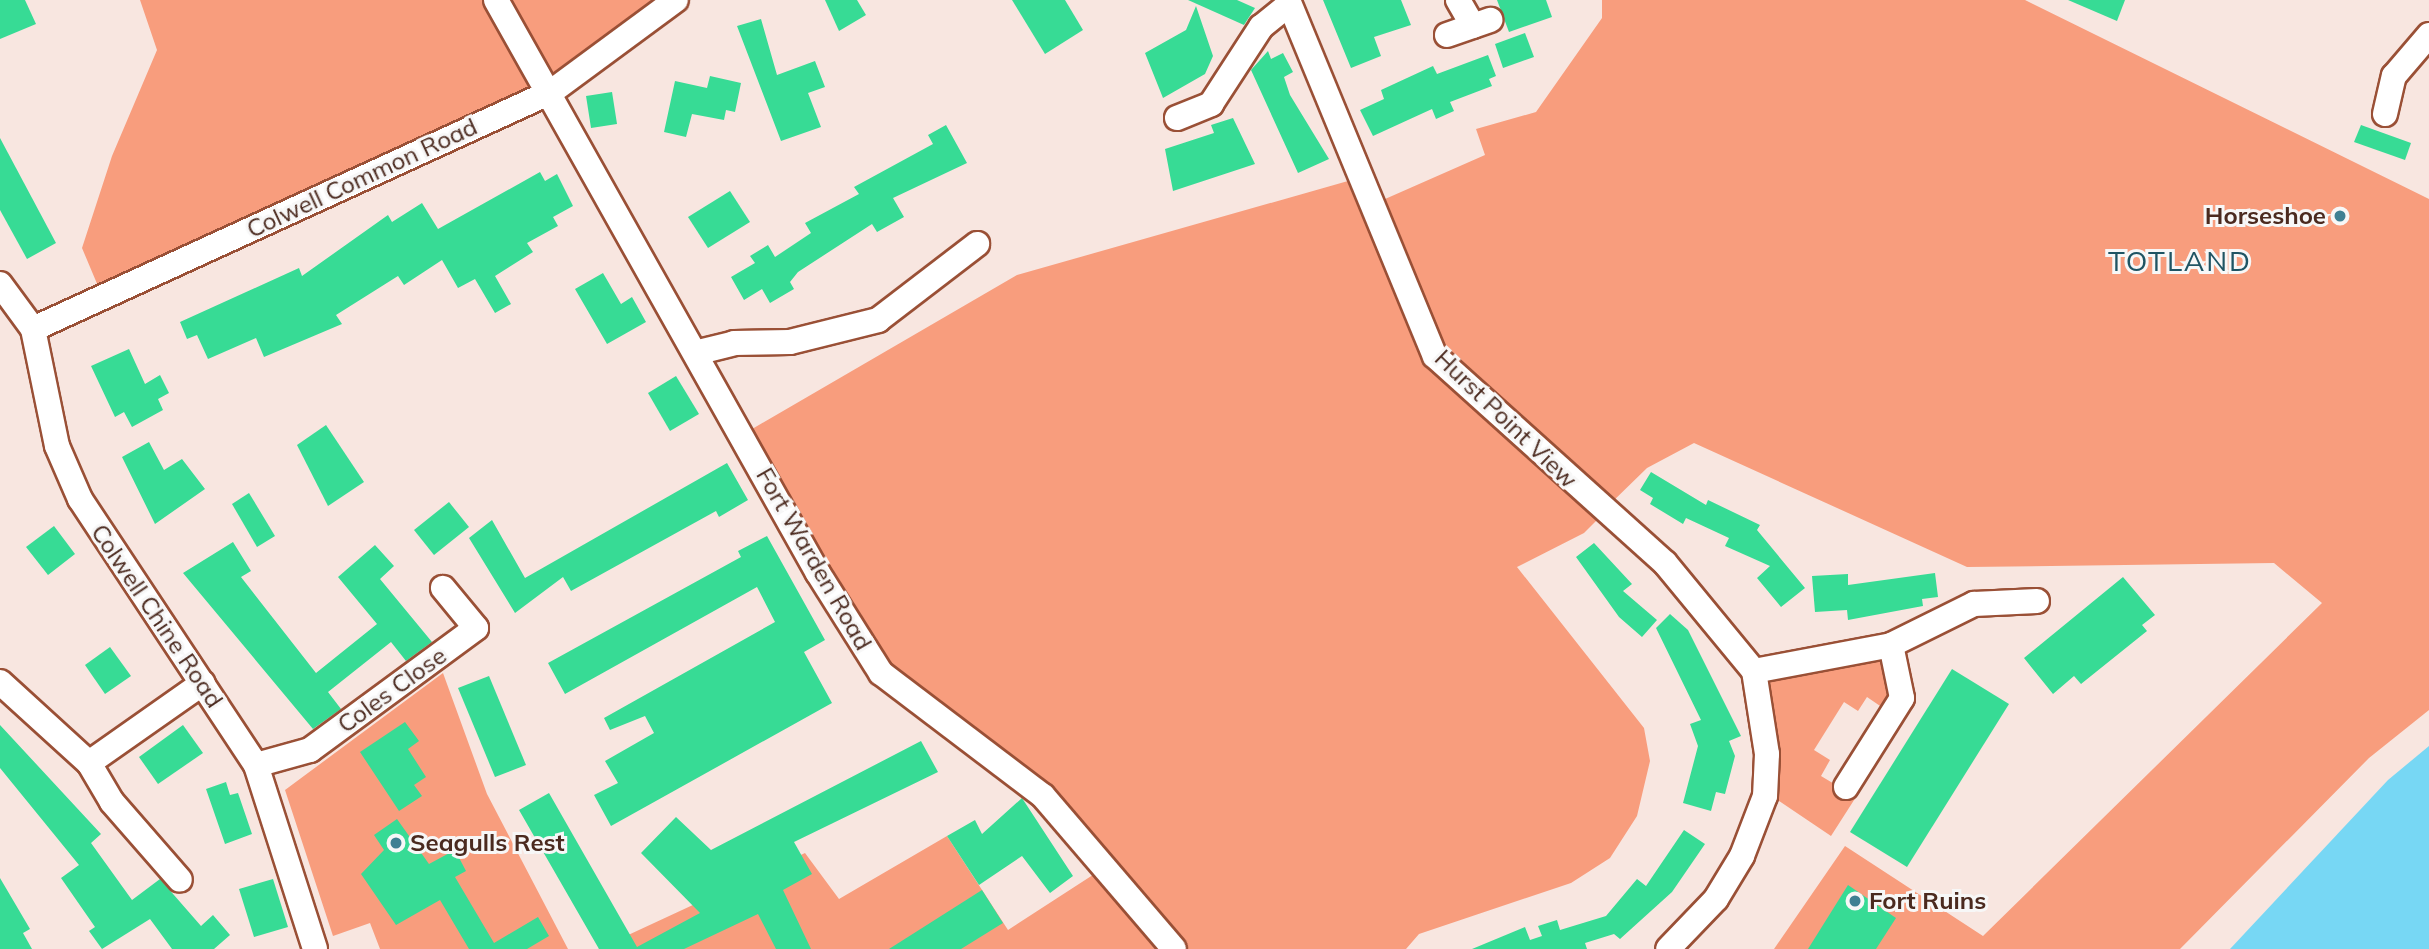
<!DOCTYPE html>
<html>
<head>
<meta charset="utf-8">
<style>
	body { margin:0 }
	#map { position:relative; width:2429px; height:949px; overflow:hidden; background:#f8e6e0; font-family:Mulish,sans-serif }
	div>[style] { position:absolute }
	[style*='--x'] { left:calc(var(--x)*1px); top:calc(var(--y)*1px); width:calc(var(--w)*1px); rotate:calc(var(--a)*1deg) }
	.green>* { inset:0; background:#f89d7d }
	.water>* { inset:0; background:#77d7f4 }
	.building>* { inset:0; background:#37db95 }
	.roads { filter:drop-shadow(2px 0 #9a5036) drop-shadow(-2px 0 #9a5036) drop-shadow(0 2px #9a5036) drop-shadow(0 -2px #9a5036) }
	.minor>* { height:24px; margin:-12px; padding:0 12px; transform-origin:12px; border-radius:12px; background:#fff }
	.dots>* { width:19px; height:19px; translate:-50% -50%; box-sizing:border-box; border:4px solid #f7f7f7; border-radius:50% }
	span { translate:-50% -50%; white-space:nowrap; text-align:center; line-height:1.15; -webkit-text-stroke:6px #f7f7f7; paint-order:stroke }
	.street-label { font-size:24px; color:#4b2a1f }
	.poi-label { font-size:24px; color:#4b2a1f; font-weight:700 }
	.right { translate:-100% -50%; text-align:right }
	.left { translate:0 -50%; text-align:left }
	.quarter-label { font-size:28px; color:#1f5463; letter-spacing:2px }
</style>
</head>
<body>
<div id="map">
	<div class="green">
		<div style="clip-path:polygon(140px 0,654px 0,533px 89px,98px 286px,82px 248px,112px 156px,157px 50px)"></div>
		<div style="clip-path:polygon(1602px 0,2025px 0,2429px 199px,2429px 710px,2369px 758px,2180px 949px,1774px 949px,1845px 846px,1983px 936px,2322px 603px,2274px 563px,1967px 567px,1694px 443px,1647px 468px,1607px 507px,1439px 353px,1376px 203px,1485px 155px,1476px 129px,1536px 112px,1602px 18px)"></div>
		<div style="clip-path:polygon(1355px 179px,1429px 359px,1601px 516px,1584px 533px,1517px 567px,1644px 728px,1650px 761px,1637px 816px,1610px 858px,1571px 883px,1419px 934px,1406px 949px,598px 949px,805px 853px,839px 899px,947px 836px,1008px 930px,1099px 871px,1127px 883px,884px 668px,747px 432px,1017px 275px)"></div>
		<div style="clip-path:polygon(1884px 659px,1894px 696px,1886px 710px,1867px 697px,1858px 711px,1844px 702px,1814px 750px,1830px 760px,1821px 776px,1856px 797px,1831px 836px,1776px 799px,1770px 680px)"></div>
		<div style="clip-path:polygon(443px 673px,487px 794px,568px 949px,380px 949px,370px 923px,333px 936px,285px 790px)"></div>
	</div>
	<div class="water">
		<div style="clip-path:polygon(2429px 746px,2429px 949px,2230px 949px,2388px 780px)"></div>
	</div>
	<div class="building">
		<div style="clip-path:polygon(0 0,25px 0,36px 24px,0 39px)"></div>
		<div style="clip-path:polygon(825px 0,857px 0,866px 15px,839px 31px)"></div>
		<div style="clip-path:polygon(1012px 0,1065px 0,1083px 30px,1045px 54px)"></div>
		<div style="clip-path:polygon(1188px 0,1237px 0,1255px 8px,1244px 25px)"></div>
		<div style="clip-path:polygon(1323px 0,1401px 0,1411px 25px,1374px 37px,1381px 56px,1351px 68px)"></div>
		<div style="clip-path:polygon(1497px 0,1546px 0,1552px 17px,1509px 32px)"></div>
		<div style="clip-path:polygon(2068px 0,2125px 0,2117px 21px)"></div>
		<div style="clip-path:polygon(1196px 6px,1213px 56px,1205px 74px,1163px 98px,1145px 53px,1186px 30px)"></div>
		<div style="clip-path:polygon(761px 19px,777px 75px,815px 61px,825px 87px,808px 93px,821px 127px,781px 141px,737px 26px)"></div>
		<div style="clip-path:polygon(1525px 33px,1534px 57px,1503px 68px,1495px 44px)"></div>
		<div style="clip-path:polygon(1268px 51px,1271px 59px,1283px 53px,1293px 72px,1284px 77px,1290px 95px,1329px 159px,1298px 173px,1251px 70px)"></div>
		<div style="clip-path:polygon(1488px 55px,1496px 76px,1489px 79px,1492px 86px,1450px 102px,1454px 111px,1436px 119px,1432px 109px,1373px 136px,1360px 110px,1384px 99px,1381px 90px,1433px 66px,1437px 74px)"></div>
		<div style="clip-path:polygon(710px 76px,741px 83px,735px 112px,726px 110px,724px 120px,692px 114px,686px 137px,664px 132px,675px 81px,707px 88px)"></div>
		<div style="clip-path:polygon(612px 92px,617px 124px,591px 128px,586px 96px)"></div>
		<div style="clip-path:polygon(1233px 118px,1255px 164px,1173px 191px,1165px 149px,1214px 133px,1211px 125px)"></div>
		<div style="clip-path:polygon(946px 125px,967px 163px,893px 198px,904px 217px,877px 232px,872px 224px,798px 272px,790px 282px,794px 289px,770px 303px,762px 289px,744px 300px,731px 277px,755px 263px,750px 256px,768px 245px,775px 257px,811px 233px,805px 223px,859px 194px,854px 187px,933px 144px,928px 135px)"></div>
		<div style="clip-path:polygon(2361px 125px,2411px 143px,2405px 160px,2354px 142px)"></div>
		<div style="clip-path:polygon(0 138px,56px 243px,27px 259px,0 210px)"></div>
		<div style="clip-path:polygon(540px 172px,545px 181px,557px 174px,573px 206px,553px 217px,558px 226px,527px 243px,533px 252px,495px 276px,511px 304px,495px 313px,475px 279px,458px 288px,442px 260px,404px 285px,398px 276px,336px 315px,342px 324px,264px 357px,256px 338px,208px 359px,197px 335px,187px 339px,180px 322px,299px 268px,302px 276px,388px 215px,392px 222px,422px 203px,438px 229px)"></div>
		<div style="clip-path:polygon(730px 191px,750px 222px,708px 248px,688px 217px)"></div>
		<div style="clip-path:polygon(603px 273px,621px 304px,632px 297px,646px 322px,607px 344px,575px 289px)"></div>
		<div style="clip-path:polygon(129px 349px,145px 384px,160px 375px,169px 393px,158px 399px,163px 410px,132px 427px,124px 412px,115px 417px,91px 366px)"></div>
		<div style="clip-path:polygon(676px 376px,699px 414px,670px 431px,648px 393px)"></div>
		<div style="clip-path:polygon(326px 425px,364px 482px,328px 506px,297px 445px)"></div>
		<div style="clip-path:polygon(149px 442px,164px 470px,182px 459px,205px 489px,155px 524px,122px 457px)"></div>
		<div style="clip-path:polygon(727px 463px,748px 500px,719px 517px,716px 511px,571px 591px,563px 577px,515px 613px,469px 538px,492px 520px,525px 578px)"></div>
		<div style="clip-path:polygon(1651px 472px,1706px 505px,1708px 500px,1760px 525px,1757px 530px,1805px 588px,1781px 607px,1757px 578px,1770px 566px,1725px 546px,1729px 538px,1686px 518px,1683px 524px,1650px 504px,1653px 498px,1640px 490px)"></div>
		<div style="clip-path:polygon(249px 493px,275px 536px,257px 547px,232px 504px)"></div>
		<div style="clip-path:polygon(449px 502px,469px 527px,434px 555px,414px 530px)"></div>
		<div style="clip-path:polygon(54px 526px,75px 554px,48px 575px,26px 547px)"></div>
		<div style="clip-path:polygon(767px 536px,825px 640px,804px 652px,832px 703px,611px 826px,594px 795px,618px 783px,605px 761px,654px 733px,645px 716px,610px 730px,604px 718px,775px 622px,757px 587px,565px 694px,548px 663px,741px 557px,738px 551px)"></div>
		<div style="clip-path:polygon(233px 542px,251px 571px,241px 577px,316px 673px,377px 624px,338px 577px,375px 545px,394px 566px,380px 579px,432px 642px,406px 661px,391px 642px,328px 692px,341px 709px,313px 729px,183px 573px)"></div>
		<div style="clip-path:polygon(1594px 543px,1632px 584px,1623px 591px,1657px 620px,1642px 637px,1619px 617px,1576px 557px)"></div>
		<div style="clip-path:polygon(1935px 573px,1938px 597px,1922px 599px,1923px 606px,1848px 620px,1847px 610px,1815px 612px,1812px 576px,1848px 574px,1848px 585px)"></div>
		<div style="clip-path:polygon(2123px 577px,2155px 615px,2142px 625px,2147px 631px,2081px 684px,2074px 676px,2053px 694px,2024px 658px)"></div>
		<div style="clip-path:polygon(1670px 614px,1688px 630px,1741px 736px,1729px 741px,1735px 756px,1725px 794px,1716px 792px,1711px 811px,1683px 803px,1698px 746px,1690px 724px,1701px 720px,1656px 628px)"></div>
		<div style="clip-path:polygon(110px 647px,131px 676px,105px 694px,85px 665px)"></div>
		<div style="clip-path:polygon(1952px 669px,2009px 704px,1907px 867px,1850px 832px)"></div>
		<div style="clip-path:polygon(489px 676px,526px 765px,495px 777px,458px 688px)"></div>
		<div style="clip-path:polygon(405px 722px,419px 741px,408px 749px,426px 777px,414px 785px,422px 796px,399px 811px,360px 752px)"></div>
		<div style="clip-path:polygon(0 725px,101px 834px,91px 843px,132px 900px,160px 879px,201px 926px,213px 915px,230px 935px,214px 949px,172px 949px,150px 919px,102px 949px,89px 931px,95px 927px,61px 878px,79px 865px,0 768px)"></div>
		<div style="clip-path:polygon(183px 725px,203px 753px,158px 784px,139px 757px)"></div>
		<div style="clip-path:polygon(921px 741px,938px 772px,794px 842px,812px 874px,783px 890px,811px 949px,776px 949px,758px 914px,684px 949px,599px 949px,519px 810px,549px 793px,637px 947px,700px 913px,641px 853px,676px 817px,711px 850px)"></div>
		<div style="clip-path:polygon(226px 782px,230px 795px,238px 793px,252px 834px,225px 844px,206px 789px)"></div>
		<div style="clip-path:polygon(1022px 798px,1073px 876px,1050px 893px,1022px 856px,979px 885px,947px 836px,975px 820px,982px 834px)"></div>
		<div style="clip-path:polygon(397px 819px,429px 864px,455px 850px,466px 871px,455px 877px,494px 943px,538px 917px,549px 936px,527px 949px,469px 949px,440px 900px,396px 925px,361px 874px,384px 850px,374px 835px)"></div>
		<div style="clip-path:polygon(1684px 830px,1705px 844px,1672px 892px,1620px 939px,1614px 934px,1585px 943px,1587px 949px,1472px 949px,1525px 927px,1530px 940px,1542px 936px,1538px 926px,1557px 920px,1560px 930px,1606px 916px,1637px 879px,1646px 886px)"></div>
		<div style="clip-path:polygon(0 878px,30px 929px,23px 933px,32px 949px,0 949px)"></div>
		<div style="clip-path:polygon(273px 879px,288px 927px,254px 937px,239px 889px)"></div>
		<div style="clip-path:polygon(1848px 885px,1896px 918px,1876px 949px,1808px 949px)"></div>
		<div style="clip-path:polygon(982px 890px,1003px 923px,961px 949px,889px 949px)"></div>
	</div>
	<div class="roads">
		<div class="minor">
			<div style="--x:496;--y:0;--w:657;--a:60.67"></div>
			<div style="--x:818;--y:573;--w:118;--a:57.8"></div>
			<div style="--x:881;--y:673;--w:203;--a:37.2"></div>
			<div style="--x:1043;--y:796;--w:201;--a:49.4"></div>
			<div style="--x:1288;--y:0;--w:385;--a:67.6"></div>
			<div style="--x:1435;--y:356;--w:309;--a:42"></div>
			<div style="--x:1665;--y:563;--w:140;--a:50.5"></div>
			<div style="--x:1754;--y:671;--w:84;--a:81.1"></div>
			<div style="--x:1767;--y:754;--w:42;--a:92.7"></div>
			<div style="--x:1765;--y:796;--w:64;--a:111"></div>
			<div style="--x:1742;--y:856;--w:50;--a:121.2"></div>
			<div style="--x:1716;--y:899;--w:69;--a:133.8"></div>
			<div style="--x:1458;--y:0;--w:30;--a:60"></div>
			<div style="--x:1447;--y:35;--w:46;--a:-19.2"></div>
			<div style="--x:2385;--y:114;--w:39;--a:-77"></div>
			<div style="--x:2394;--y:76;--w:54;--a:-49.5"></div>
			<div style="--x:1177;--y:118;--w:37;--a:-22"></div>
			<div style="--x:1211;--y:104;--w:92;--a:-57"></div>
			<div style="--x:1261;--y:27;--w:35;--a:-39"></div>
			<div style="--x:0;--y:284;--w:56;--a:53.7"></div>
			<div style="--x:33;--y:329;--w:119;--a:78.4"></div>
			<div style="--x:57;--y:446;--w:58;--a:66.5"></div>
			<div style="--x:80;--y:499;--w:319;--a:56.5"></div>
			<div style="--x:256;--y:765;--w:193;--a:72.2"></div>
			<div style="--x:33;--y:329;--w:570;--a:-24.59"></div>
			<div style="--x:551;--y:92;--w:155;--a:-36.4"></div>
			<div style="--x:699;--y:352;--w:36;--a:-14"></div>
			<div style="--x:734;--y:343;--w:56;--a:-1"></div>
			<div style="--x:790;--y:342;--w:91;--a:-14"></div>
			<div style="--x:878;--y:320;--w:125;--a:-37.5"></div>
			<div style="--x:1754;--y:671;--w:139;--a:-10.7"></div>
			<div style="--x:1891;--y:645;--w:93;--a:-26.3"></div>
			<div style="--x:1974;--y:604;--w:63;--a:-2.7"></div>
			<div style="--x:0;--y:682;--w:120;--a:42.3"></div>
			<div style="--x:89;--y:763;--w:45;--a:59.5"></div>
			<div style="--x:112;--y:802;--w:103;--a:48.9"></div>
			<div style="--x:89;--y:763;--w:139;--a:-35.1"></div>
			<div style="--x:256;--y:765;--w:56;--a:-15.5"></div>
			<div style="--x:310;--y:750;--w:206;--a:-36.3"></div>
			<div style="--x:476;--y:628;--w:52;--a:-129.5"></div>
			<div style="--x:1846;--y:787;--w:105;--a:-57.8"></div>
			<div style="--x:1902;--y:698;--w:54;--a:-101.7"></div>
		</div>
	</div>
	<div class="dots">
		<div style="left:2340px;top:216px;background:#3f8093"></div>
		<div style="left:396px;top:843px;background:#3f8093"></div>
		<div style="left:1855px;top:901px;background:#3f8093"></div>
	</div>
	<div class="street-label">
		<span style="left:362px;top:178px;rotate:-25deg">Colwell Common Road</span>
		<span style="left:1506px;top:419px;rotate:44deg">Hurst Point View</span>
		<span style="left:814px;top:559px;rotate:60deg">Fort Warden Road</span>
		<span style="left:157px;top:616px;rotate:56deg">Colwell Chine Road</span>
		<span style="left:392px;top:690px;rotate:-36deg">Coles Close</span>
	</div>
	<div class="poi-label">
		<span class="right" style="left:2326px;top:216px">Horseshoe</span>
		<span class="left" style="left:410px;top:843px">Seagulls Rest</span>
		<span class="left" style="left:1869px;top:901px">Fort Ruins</span>
	</div>
	<div class="quarter-label">
		<span style="left:2180px;top:261px">TOTLAND</span>
	</div>
</div>
</body>
</html>
